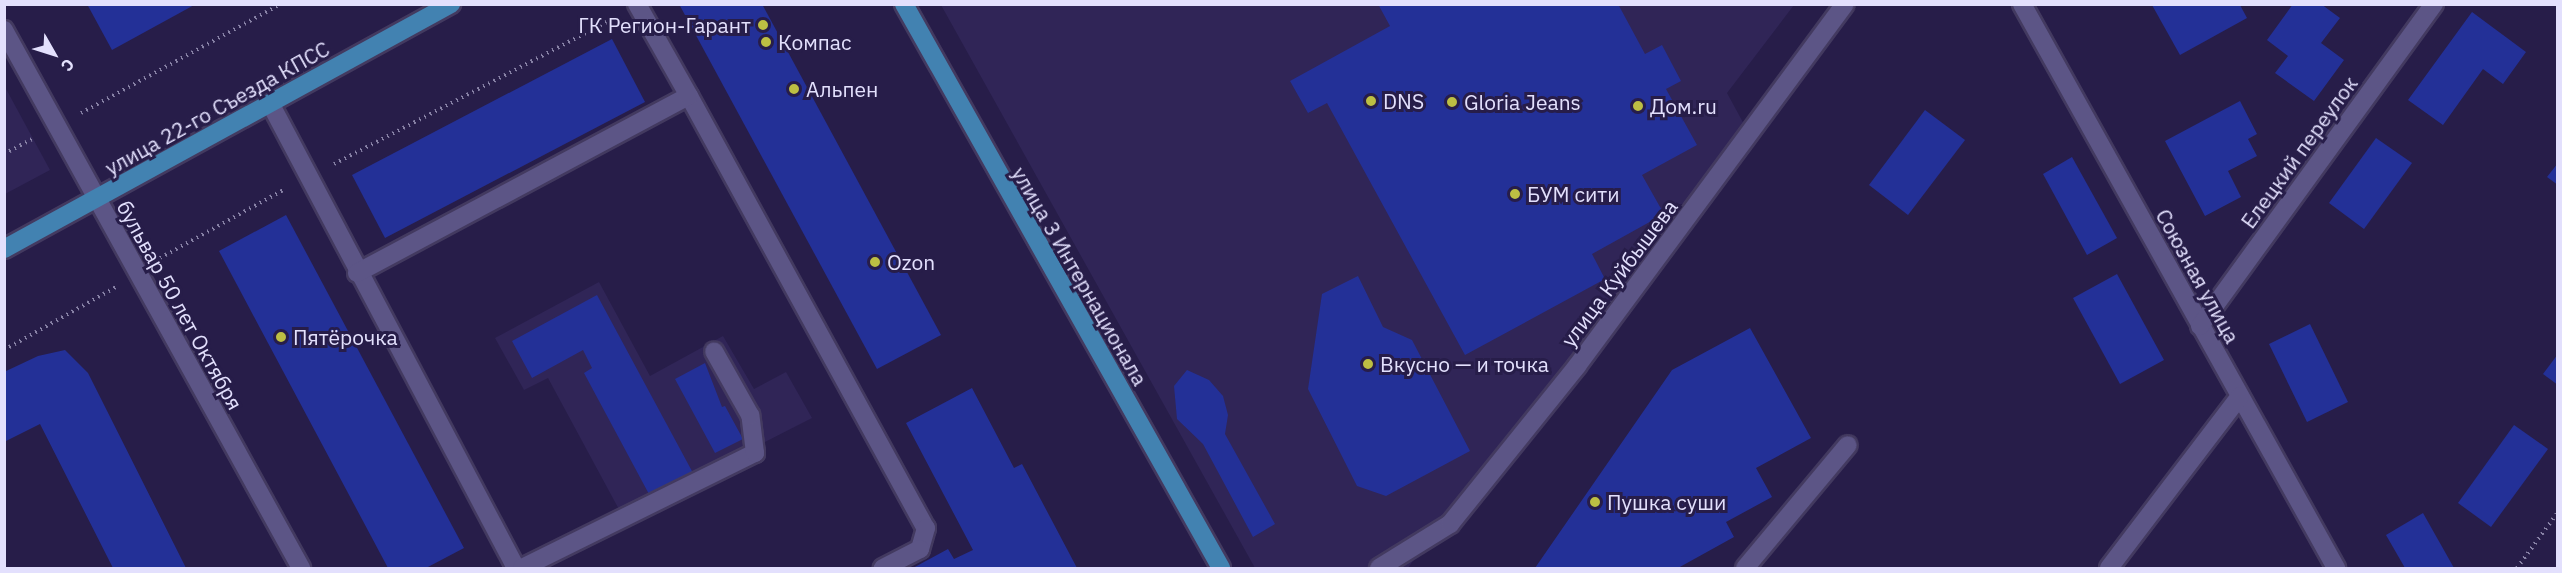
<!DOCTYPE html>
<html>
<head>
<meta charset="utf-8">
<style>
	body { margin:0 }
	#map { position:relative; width:2562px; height:573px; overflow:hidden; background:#271d49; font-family:"IBM Plex Sans",sans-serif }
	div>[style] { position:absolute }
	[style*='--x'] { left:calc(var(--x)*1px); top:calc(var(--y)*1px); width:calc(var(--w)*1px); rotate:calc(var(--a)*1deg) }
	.built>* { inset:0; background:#302557 }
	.building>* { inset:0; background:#233097 }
	.path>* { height:4px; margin-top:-2px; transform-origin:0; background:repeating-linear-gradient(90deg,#8882a6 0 1.5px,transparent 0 6px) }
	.roads { filter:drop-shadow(2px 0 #433a60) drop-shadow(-2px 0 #433a60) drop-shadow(0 2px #433a60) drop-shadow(0 -2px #433a60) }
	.minor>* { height:18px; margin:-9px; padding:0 9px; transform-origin:9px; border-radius:9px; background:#5c5586 }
	.major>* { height:18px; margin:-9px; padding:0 9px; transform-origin:9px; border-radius:9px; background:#4282b1 }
	.dots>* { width:16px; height:16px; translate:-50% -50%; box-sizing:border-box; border:3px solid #271d49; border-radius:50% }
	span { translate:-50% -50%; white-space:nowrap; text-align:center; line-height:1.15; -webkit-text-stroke:6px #271d49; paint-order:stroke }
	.poi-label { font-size:21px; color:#e3e0fd }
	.right { translate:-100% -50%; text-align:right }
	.left { translate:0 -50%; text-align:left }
	.street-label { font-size:21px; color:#e3e0fd }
	.frame { position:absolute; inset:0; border:6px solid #e3e0fd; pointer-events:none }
	.north { position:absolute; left:24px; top:24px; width:60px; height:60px; -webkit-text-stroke:4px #271d49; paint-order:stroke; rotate:129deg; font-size:16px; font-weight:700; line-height:24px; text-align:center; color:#e3e0fd }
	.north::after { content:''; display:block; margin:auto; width:21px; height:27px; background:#e3e0fd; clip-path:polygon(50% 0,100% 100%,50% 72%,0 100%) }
</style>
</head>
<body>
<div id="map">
	<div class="built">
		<div style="clip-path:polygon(941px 5px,1794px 5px,1727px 93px,1745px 126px,1481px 487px,1452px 506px,1408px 568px,1255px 568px)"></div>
		<div style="clip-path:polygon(5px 87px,50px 170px,5px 194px,4px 194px)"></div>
		<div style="clip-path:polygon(599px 282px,650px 376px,723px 336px,754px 389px,786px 372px,812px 418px,622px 515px,548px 378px,524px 390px,495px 338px)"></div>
	</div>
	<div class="building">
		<div style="clip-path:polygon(87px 4px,196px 4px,112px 50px)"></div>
		<div style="clip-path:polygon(679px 4px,762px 4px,941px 335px,877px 369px)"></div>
		<div style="clip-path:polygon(1378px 4px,1618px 4px,1645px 54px,1662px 45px,1681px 81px,1666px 89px,1697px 145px,1642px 175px,1664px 214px,1592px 254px,1605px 279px,1465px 355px,1327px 103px,1308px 113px,1290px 81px,1390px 26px)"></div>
		<div style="clip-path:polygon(2293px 4px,2321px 4px,2340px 18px,2321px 43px,2344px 60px,2314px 101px,2275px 73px,2288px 56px,2267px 40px)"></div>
		<div style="clip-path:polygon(2152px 5px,2240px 5px,2247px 18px,2180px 55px)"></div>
		<div style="clip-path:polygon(2472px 12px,2526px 52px,2503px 84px,2483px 69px,2443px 125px,2408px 100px)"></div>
		<div style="clip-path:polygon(612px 39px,645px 102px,385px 238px,352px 175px)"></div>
		<div style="clip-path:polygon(2240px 101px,2257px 134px,2248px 139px,2257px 156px,2228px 171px,2241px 197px,2205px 216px,2165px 141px)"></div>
		<div style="clip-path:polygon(1925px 110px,1965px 140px,1908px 215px,1869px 185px)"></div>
		<div style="clip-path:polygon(2376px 138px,2412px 163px,2364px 229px,2329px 203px)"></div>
		<div style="clip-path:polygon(2072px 157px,2117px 238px,2087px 255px,2043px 174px)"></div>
		<div style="clip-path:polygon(2558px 163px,2558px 185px,2547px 177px)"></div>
		<div style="clip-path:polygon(286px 215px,464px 548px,426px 568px,388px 568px,219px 251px)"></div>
		<div style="clip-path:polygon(2117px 274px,2164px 360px,2120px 384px,2073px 298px)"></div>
		<div style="clip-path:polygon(1358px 276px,1383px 327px,1412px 340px,1470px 451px,1386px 496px,1357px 486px,1308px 389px,1322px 294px)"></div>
		<div style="clip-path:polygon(597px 295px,693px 473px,650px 496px,584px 373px,592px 368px,583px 350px,532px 378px,512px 341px)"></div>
		<div style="clip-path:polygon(2310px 324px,2348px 402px,2307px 422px,2269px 344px)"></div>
		<div style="clip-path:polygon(1750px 328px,1811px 438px,1756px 468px,1772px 497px,1726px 522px,1734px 537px,1678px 568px,1535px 568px,1672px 370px)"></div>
		<div style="clip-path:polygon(65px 350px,88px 373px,186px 568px,113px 568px,40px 424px,4px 442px,4px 372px,38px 356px)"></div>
		<div style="clip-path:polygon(2558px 354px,2558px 385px,2543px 374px)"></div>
		<div style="clip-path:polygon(705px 363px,722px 407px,725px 406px,743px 439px,715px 453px,675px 379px)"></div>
		<div style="clip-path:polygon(1187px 370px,1209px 380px,1223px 396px,1228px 415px,1225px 434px,1275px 524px,1253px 537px,1203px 444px,1177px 419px,1174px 386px)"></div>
		<div style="clip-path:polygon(972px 388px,1014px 468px,1022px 464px,1077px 568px,913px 568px,948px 549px,954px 559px,973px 550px,906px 423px)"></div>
		<div style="clip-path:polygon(2514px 425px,2548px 449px,2491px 527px,2458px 503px)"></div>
		<div style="clip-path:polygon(2423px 513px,2454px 568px,2405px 568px,2386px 535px)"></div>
	</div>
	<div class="path">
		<div style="--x:81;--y:113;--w:228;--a:-28.6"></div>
		<div style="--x:4;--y:154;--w:32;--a:-28"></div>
		<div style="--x:334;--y:164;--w:317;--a:-27.5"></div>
		<div style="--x:160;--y:258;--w:143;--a:-28.9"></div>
		<div style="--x:4;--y:350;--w:129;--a:-29.4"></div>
		<div style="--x:2517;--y:568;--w:69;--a:-53.8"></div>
	</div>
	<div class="roads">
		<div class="minor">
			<div style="--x:2022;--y:4;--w:646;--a:60.89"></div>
			<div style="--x:4;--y:30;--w:615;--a:61.1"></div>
			<div style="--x:689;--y:96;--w:493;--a:61.3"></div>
			<div style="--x:926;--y:528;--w:22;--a:106"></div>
			<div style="--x:920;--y:549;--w:42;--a:152.8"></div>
			<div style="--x:270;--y:103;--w:526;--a:62.12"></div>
			<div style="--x:357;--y:273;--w:376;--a:-28.1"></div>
			<div style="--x:689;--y:96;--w:106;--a:-119.5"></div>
			<div style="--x:2200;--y:326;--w:398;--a:-54"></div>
			<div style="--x:522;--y:568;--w:260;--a:-26.3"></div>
			<div style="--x:755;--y:453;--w:38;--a:-97"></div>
			<div style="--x:750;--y:415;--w:73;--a:-119.4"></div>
			<div style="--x:1379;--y:568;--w:84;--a:-31.8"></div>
			<div style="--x:1450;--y:524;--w:203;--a:-51.2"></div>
			<div style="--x:1577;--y:366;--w:450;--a:-53.5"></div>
			<div style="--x:1745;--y:568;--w:160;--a:-50.1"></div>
			<div style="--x:2109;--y:568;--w:216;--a:-52.7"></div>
		</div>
		<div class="major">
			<div style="--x:904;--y:4;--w:647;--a:60.66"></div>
			<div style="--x:4;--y:249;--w:510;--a:-28.73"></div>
		</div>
	</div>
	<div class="dots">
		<div style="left:763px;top:25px;background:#bdbf43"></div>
		<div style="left:766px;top:42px;background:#bdbf43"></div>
		<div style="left:794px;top:89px;background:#bdbf43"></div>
		<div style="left:1371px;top:101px;background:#bdbf43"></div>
		<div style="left:1452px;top:102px;background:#bdbf43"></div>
		<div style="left:1638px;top:106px;background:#bdbf43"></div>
		<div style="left:1515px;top:194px;background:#bdbf43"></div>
		<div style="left:875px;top:262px;background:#bdbf43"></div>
		<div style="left:281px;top:337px;background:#bdbf43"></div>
		<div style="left:1368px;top:364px;background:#bdbf43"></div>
		<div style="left:1595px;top:502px;background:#bdbf43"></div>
	</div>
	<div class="poi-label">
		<span class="right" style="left:751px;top:25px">ГК Регион-Гарант</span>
		<span class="left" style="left:778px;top:42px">Компас</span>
		<span class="left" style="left:806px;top:89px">Альпен</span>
		<span class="left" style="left:1383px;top:101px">DNS</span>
		<span class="left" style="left:1464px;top:102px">Gloria Jeans</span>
		<span class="left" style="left:1650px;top:106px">Дом.ru</span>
		<span class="left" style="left:1527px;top:194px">БУМ сити</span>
		<span class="left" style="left:887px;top:262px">Ozon</span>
		<span class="left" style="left:293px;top:337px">Пятёрочка</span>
		<span class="left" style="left:1380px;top:364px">Вкусно — и точка</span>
		<span class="left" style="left:1607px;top:502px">Пушка суши</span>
	</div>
	<div class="street-label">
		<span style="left:217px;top:108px;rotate:-29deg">улица 22-го Съезда КПСС</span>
		<span style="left:2299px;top:152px;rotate:-54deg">Елецкий переулок</span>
		<span style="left:1619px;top:273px;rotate:-53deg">улица Куйбышева</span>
		<span style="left:1080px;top:276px;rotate:60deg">улица 3 Интернационала</span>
		<span style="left:2198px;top:276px;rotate:61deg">Союзная улица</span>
		<span style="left:180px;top:305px;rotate:61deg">бульвар 50 лет Октября</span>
	</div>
	<div class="frame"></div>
	<div class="north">С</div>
</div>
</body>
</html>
